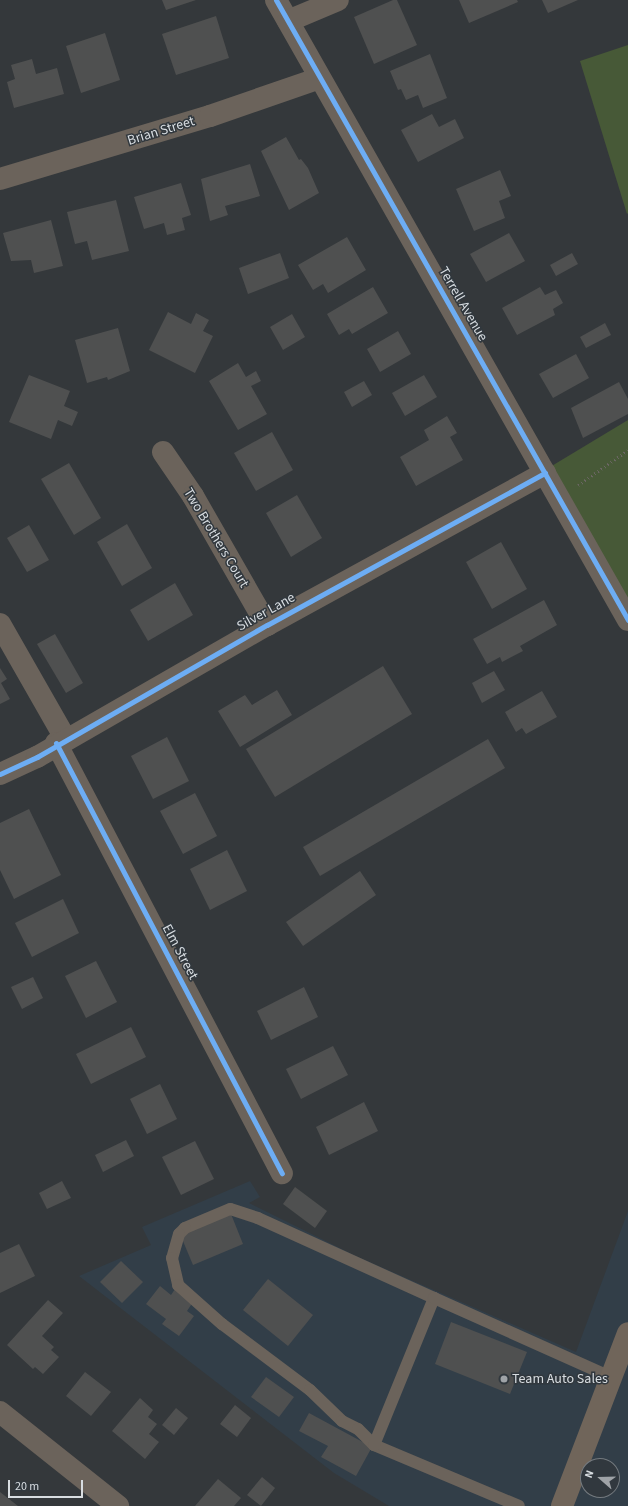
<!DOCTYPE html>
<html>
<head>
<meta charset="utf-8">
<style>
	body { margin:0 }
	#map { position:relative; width:628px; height:1506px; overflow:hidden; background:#34383b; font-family:"Source Sans 3",sans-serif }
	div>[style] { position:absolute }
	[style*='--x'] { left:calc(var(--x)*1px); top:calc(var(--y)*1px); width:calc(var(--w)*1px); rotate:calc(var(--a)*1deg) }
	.built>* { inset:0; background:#323e48 }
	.green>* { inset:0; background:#475937 }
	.building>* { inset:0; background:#4f5050 }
	.path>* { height:2.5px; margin-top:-1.25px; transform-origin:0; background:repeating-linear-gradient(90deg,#6a6662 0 1px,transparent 0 4px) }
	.service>* { height:12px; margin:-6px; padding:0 6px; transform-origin:6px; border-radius:6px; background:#6b635b }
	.minor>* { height:22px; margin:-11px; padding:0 11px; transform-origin:11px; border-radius:11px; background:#6b635b }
	.secondary>* { height:22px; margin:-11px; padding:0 11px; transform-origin:11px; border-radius:11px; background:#70655a }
	.cycleway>* { height:5px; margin:-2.5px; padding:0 2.5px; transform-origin:2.5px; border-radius:2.5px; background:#6dadf4 }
	.dots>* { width:11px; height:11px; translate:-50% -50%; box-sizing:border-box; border:2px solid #31383e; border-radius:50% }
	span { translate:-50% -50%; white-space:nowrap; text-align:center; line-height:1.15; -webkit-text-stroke:3px #31383e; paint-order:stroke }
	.street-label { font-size:14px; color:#d8dde1 }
	.poi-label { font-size:14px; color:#d8dde1 }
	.left { translate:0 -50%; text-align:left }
	.north { position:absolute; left:580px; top:1458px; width:40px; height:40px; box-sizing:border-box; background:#31383e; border:1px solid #747a7f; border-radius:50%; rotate:290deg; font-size:11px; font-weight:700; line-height:16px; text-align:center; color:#d8dde1 }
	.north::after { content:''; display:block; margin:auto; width:14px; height:18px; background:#9fa3a7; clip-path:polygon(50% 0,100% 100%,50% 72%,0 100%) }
	.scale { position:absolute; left:8px; top:1480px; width:75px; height:18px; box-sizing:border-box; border:2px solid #d8dde1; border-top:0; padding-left:5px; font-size:12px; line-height:14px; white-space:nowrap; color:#d8dde1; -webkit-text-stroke:3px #31383e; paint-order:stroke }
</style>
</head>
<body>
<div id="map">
	<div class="built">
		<div style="clip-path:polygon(evenodd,250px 1181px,260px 1197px,249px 1203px,356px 1256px,576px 1352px,628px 1211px,628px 1506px,389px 1506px,334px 1473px,79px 1276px,151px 1245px,142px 1227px,250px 1181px,588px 1466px,612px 1466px,612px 1490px,588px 1490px,588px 1466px)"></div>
	</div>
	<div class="green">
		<div style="clip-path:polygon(628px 45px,628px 213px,627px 214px,580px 61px)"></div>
		<div style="clip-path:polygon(628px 420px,628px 604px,550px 467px)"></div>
	</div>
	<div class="building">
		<div style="clip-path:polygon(162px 0,196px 0,166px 10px)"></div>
		<div style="clip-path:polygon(393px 0,397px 0,417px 45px,374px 64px,354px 17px)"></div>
		<div style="clip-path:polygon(459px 0,517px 0,518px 2px,469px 23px)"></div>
		<div style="clip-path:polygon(542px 0,578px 0,548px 13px)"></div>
		<div style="clip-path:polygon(216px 16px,229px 58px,176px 75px,162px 34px)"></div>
		<div style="clip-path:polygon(105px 33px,120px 80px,81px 93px,66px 46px)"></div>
		<div style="clip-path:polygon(430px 54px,447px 98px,423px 108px,418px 95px,406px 100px,401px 89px,398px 90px,390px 71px)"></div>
		<div style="clip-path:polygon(32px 59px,36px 74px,57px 68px,64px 94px,14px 108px,7px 82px,15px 79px,11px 65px)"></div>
		<div style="clip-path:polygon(432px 114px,439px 127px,455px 119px,464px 138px,418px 162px,401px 130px)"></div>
		<div style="clip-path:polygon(286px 137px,299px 160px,301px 159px,308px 168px,319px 193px,289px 210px,261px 151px)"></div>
		<div style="clip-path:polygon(250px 164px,260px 196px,225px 206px,228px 215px,210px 221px,201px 179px)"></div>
		<div style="clip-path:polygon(500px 170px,511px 196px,499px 201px,505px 218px,474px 231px,456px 189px)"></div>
		<div style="clip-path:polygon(181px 183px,191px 215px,182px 218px,185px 230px,167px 235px,164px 223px,144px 229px,134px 197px)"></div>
		<div style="clip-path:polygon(116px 200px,129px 251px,92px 260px,87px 241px,75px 244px,67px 212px)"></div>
		<div style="clip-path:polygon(51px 220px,63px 266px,34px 273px,31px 260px,11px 261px,3px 233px)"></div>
		<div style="clip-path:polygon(509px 233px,525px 261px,486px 282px,470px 254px)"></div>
		<div style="clip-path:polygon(347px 237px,366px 270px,328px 293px,323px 284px,313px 290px,298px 265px)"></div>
		<div style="clip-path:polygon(280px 253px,289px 278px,248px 294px,239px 268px)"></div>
		<div style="clip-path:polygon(572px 253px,578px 264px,556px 276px,550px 265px)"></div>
		<div style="clip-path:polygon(373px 287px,388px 313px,352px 334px,349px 329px,339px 335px,327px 314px)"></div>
		<div style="clip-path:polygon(540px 287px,545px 295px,556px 290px,563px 303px,553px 309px,555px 315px,517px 335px,502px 308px)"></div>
		<div style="clip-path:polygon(168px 312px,191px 324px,196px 313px,209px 320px,203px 331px,213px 336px,195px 373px,149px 350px)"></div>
		<div style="clip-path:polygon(292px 314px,305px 337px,283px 350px,270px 327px)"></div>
		<div style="clip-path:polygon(605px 323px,611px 335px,586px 348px,580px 337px)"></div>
		<div style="clip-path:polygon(118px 328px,130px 371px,108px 380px,107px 377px,87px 383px,75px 340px)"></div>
		<div style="clip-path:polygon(398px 331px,411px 354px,380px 372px,367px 349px)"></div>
		<div style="clip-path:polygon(576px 354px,589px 378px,553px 398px,539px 374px)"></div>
		<div style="clip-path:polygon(238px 363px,246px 377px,256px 371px,261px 381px,251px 386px,267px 414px,238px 430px,209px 381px)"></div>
		<div style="clip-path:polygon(29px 375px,70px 391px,64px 406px,78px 412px,72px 426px,58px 420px,51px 439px,9px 422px)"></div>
		<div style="clip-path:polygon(424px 375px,437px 397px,405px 416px,392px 393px)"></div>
		<div style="clip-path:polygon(364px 381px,372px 395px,352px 407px,344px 392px)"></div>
		<div style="clip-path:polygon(619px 382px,628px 399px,628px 414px,583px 438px,571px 408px)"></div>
		<div style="clip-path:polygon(447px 416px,457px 433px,450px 437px,463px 460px,416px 486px,400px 457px,429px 440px,424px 430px)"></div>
		<div style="clip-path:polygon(272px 432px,293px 470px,256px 491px,234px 453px)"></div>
		<div style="clip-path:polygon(69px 463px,101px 518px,74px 535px,41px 479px)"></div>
		<div style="clip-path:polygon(297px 495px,322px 538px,291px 557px,266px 513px)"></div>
		<div style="clip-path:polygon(127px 524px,152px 568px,122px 586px,97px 542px)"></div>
		<div style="clip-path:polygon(29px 525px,49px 560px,27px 572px,7px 538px)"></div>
		<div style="clip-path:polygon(501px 542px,527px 589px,492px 609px,466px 562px)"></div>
		<div style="clip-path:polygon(175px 583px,193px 615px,148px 641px,130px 610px)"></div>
		<div style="clip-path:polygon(544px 600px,557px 625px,520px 646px,523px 651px,502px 662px,500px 657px,487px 664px,473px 639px)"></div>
		<div style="clip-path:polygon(55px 634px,83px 683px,66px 693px,37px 644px)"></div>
		<div style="clip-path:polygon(383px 666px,412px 714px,275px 797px,246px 749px)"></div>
		<div style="clip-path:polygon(0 668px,7px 679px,1px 683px,10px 699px,0 704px)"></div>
		<div style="clip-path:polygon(494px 671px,505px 690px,482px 703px,472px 683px)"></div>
		<div style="clip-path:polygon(277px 690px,292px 715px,240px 747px,218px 711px,245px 695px,252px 705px)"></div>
		<div style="clip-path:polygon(542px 691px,557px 717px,526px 734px,522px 728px,516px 732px,505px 712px)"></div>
		<div style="clip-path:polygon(167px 737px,189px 781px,153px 799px,131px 756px)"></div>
		<div style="clip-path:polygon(488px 739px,505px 768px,320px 876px,303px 847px)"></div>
		<div style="clip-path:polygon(195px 793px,217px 836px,183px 854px,160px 811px)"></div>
		<div style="clip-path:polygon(29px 809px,61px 875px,14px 899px,0 870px,0 823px)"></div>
		<div style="clip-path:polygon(227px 850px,247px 891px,210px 910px,190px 869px)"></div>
		<div style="clip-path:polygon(360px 871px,376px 895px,303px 946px,286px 922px)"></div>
		<div style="clip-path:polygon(63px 899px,79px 933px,32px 957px,15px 923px)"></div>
		<div style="clip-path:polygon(96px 961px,117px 1002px,86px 1018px,65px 976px)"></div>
		<div style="clip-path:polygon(33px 977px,43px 998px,22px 1009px,11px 987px)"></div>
		<div style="clip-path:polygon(304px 987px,318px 1017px,271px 1040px,257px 1011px)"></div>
		<div style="clip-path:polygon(131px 1027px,146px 1057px,91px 1084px,76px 1054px)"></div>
		<div style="clip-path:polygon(333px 1046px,348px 1075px,301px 1099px,286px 1069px)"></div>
		<div style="clip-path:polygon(160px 1084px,177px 1119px,147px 1134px,130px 1099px)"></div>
		<div style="clip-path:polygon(364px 1102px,378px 1131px,329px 1155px,316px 1127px)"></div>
		<div style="clip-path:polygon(126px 1140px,134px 1156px,103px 1172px,95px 1155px)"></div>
		<div style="clip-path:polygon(195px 1141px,214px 1179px,181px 1195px,162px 1157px)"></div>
		<div style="clip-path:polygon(62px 1181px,71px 1198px,47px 1209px,39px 1193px)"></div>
		<div style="clip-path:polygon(295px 1187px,327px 1211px,315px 1228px,283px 1204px)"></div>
		<div style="clip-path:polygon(231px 1214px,243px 1244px,193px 1265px,180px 1234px)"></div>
		<div style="clip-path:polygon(19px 1244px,35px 1276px,0 1293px,0 1253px)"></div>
		<div style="clip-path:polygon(121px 1261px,143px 1282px,122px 1303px,100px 1282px)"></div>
		<div style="clip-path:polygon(268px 1279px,313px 1315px,288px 1346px,243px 1310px)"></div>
		<div style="clip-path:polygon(160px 1286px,171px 1295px,175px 1289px,193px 1302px,187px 1311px,194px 1316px,179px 1336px,162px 1324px,166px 1319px,146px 1304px)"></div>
		<div style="clip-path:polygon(48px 1300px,63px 1313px,42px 1336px,54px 1347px,51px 1350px,59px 1357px,43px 1374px,35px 1367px,33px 1369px,7px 1345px)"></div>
		<div style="clip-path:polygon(451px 1322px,527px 1352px,510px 1394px,435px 1364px)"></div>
		<div style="clip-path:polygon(85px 1372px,111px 1392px,91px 1416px,66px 1396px)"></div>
		<div style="clip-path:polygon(266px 1377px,294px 1397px,279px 1417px,251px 1397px)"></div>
		<div style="clip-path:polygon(140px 1398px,153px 1410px,148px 1417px,157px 1424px,149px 1434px,159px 1442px,145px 1459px,112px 1431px)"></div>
		<div style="clip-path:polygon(235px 1405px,251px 1418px,237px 1437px,220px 1424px)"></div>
		<div style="clip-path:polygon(176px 1408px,188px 1418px,174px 1435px,162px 1425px)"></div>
		<div style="clip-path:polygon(309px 1413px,372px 1447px,356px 1476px,321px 1457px,328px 1446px,299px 1431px)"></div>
		<div style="clip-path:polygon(262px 1477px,275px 1488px,261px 1506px,247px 1495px)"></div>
		<div style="clip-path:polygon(218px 1479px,241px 1498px,234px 1506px,195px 1506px)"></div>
		<div style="clip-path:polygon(0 1492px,18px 1506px,0 1506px)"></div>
	</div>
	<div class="path">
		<div style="--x:578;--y:485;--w:61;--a:-35"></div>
	</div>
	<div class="service">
		<div style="--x:434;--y:1298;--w:193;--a:-155.6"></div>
		<div style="--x:258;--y:1218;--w:29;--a:-162"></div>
		<div style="--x:230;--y:1209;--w:49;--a:157.1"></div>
		<div style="--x:185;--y:1228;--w:8;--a:135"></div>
		<div style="--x:179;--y:1234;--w:25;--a:106"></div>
		<div style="--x:172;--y:1258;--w:28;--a:77"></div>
		<div style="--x:178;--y:1285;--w:59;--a:41.6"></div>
		<div style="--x:222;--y:1324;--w:110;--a:36.9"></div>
		<div style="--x:310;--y:1390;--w:45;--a:44.1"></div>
		<div style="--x:342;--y:1421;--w:18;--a:27"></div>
		<div style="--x:358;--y:1429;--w:23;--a:45"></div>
		<div style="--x:374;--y:1445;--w:157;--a:22.8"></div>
		<div style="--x:374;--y:1445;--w:159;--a:-67.8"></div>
		<div style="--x:434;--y:1298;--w:194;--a:24.1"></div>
	</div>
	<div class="minor">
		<div style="--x:276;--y:0;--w:713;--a:60.41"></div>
		<div style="--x:288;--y:21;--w:54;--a:-22.8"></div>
		<div style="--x:0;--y:179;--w:219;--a:-16.7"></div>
		<div style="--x:210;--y:116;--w:116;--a:-19.1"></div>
		<div style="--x:163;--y:452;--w:53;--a:55.7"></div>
		<div style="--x:193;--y:496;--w:149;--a:60.2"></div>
		<div style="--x:0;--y:624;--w:131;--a:60.3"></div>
		<div style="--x:56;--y:743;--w:486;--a:62.3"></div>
		<div style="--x:0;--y:774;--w:41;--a:-24.7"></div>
		<div style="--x:37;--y:757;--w:265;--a:-29.9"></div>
		<div style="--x:267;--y:625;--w:317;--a:-28.7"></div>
		<div style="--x:0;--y:1412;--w:151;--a:38.5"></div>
	</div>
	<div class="secondary">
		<div style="--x:562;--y:1506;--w:185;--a:-69.1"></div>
	</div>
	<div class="cycleway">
		<div style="--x:276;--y:0;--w:713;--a:60.41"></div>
		<div style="--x:56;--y:743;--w:486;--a:62.3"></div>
		<div style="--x:0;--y:774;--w:41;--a:-24.7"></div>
		<div style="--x:37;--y:757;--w:265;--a:-29.9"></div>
		<div style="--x:267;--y:625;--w:317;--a:-28.7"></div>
	</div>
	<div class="dots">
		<div style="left:504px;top:1379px;background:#9fa3a7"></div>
	</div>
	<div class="street-label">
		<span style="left:161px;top:131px;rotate:-17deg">Brian Street</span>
		<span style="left:463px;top:304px;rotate:60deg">Terrell Avenue</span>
		<span style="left:216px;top:538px;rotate:59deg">Two Brothers Court</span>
		<span style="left:266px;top:612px;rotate:-29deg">Silver Lane</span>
		<span style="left:180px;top:952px;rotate:62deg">Elm Street</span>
	</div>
	<div class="poi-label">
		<span class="left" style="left:512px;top:1379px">Team Auto Sales</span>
	</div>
	<div class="north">N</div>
	<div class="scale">20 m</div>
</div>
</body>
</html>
